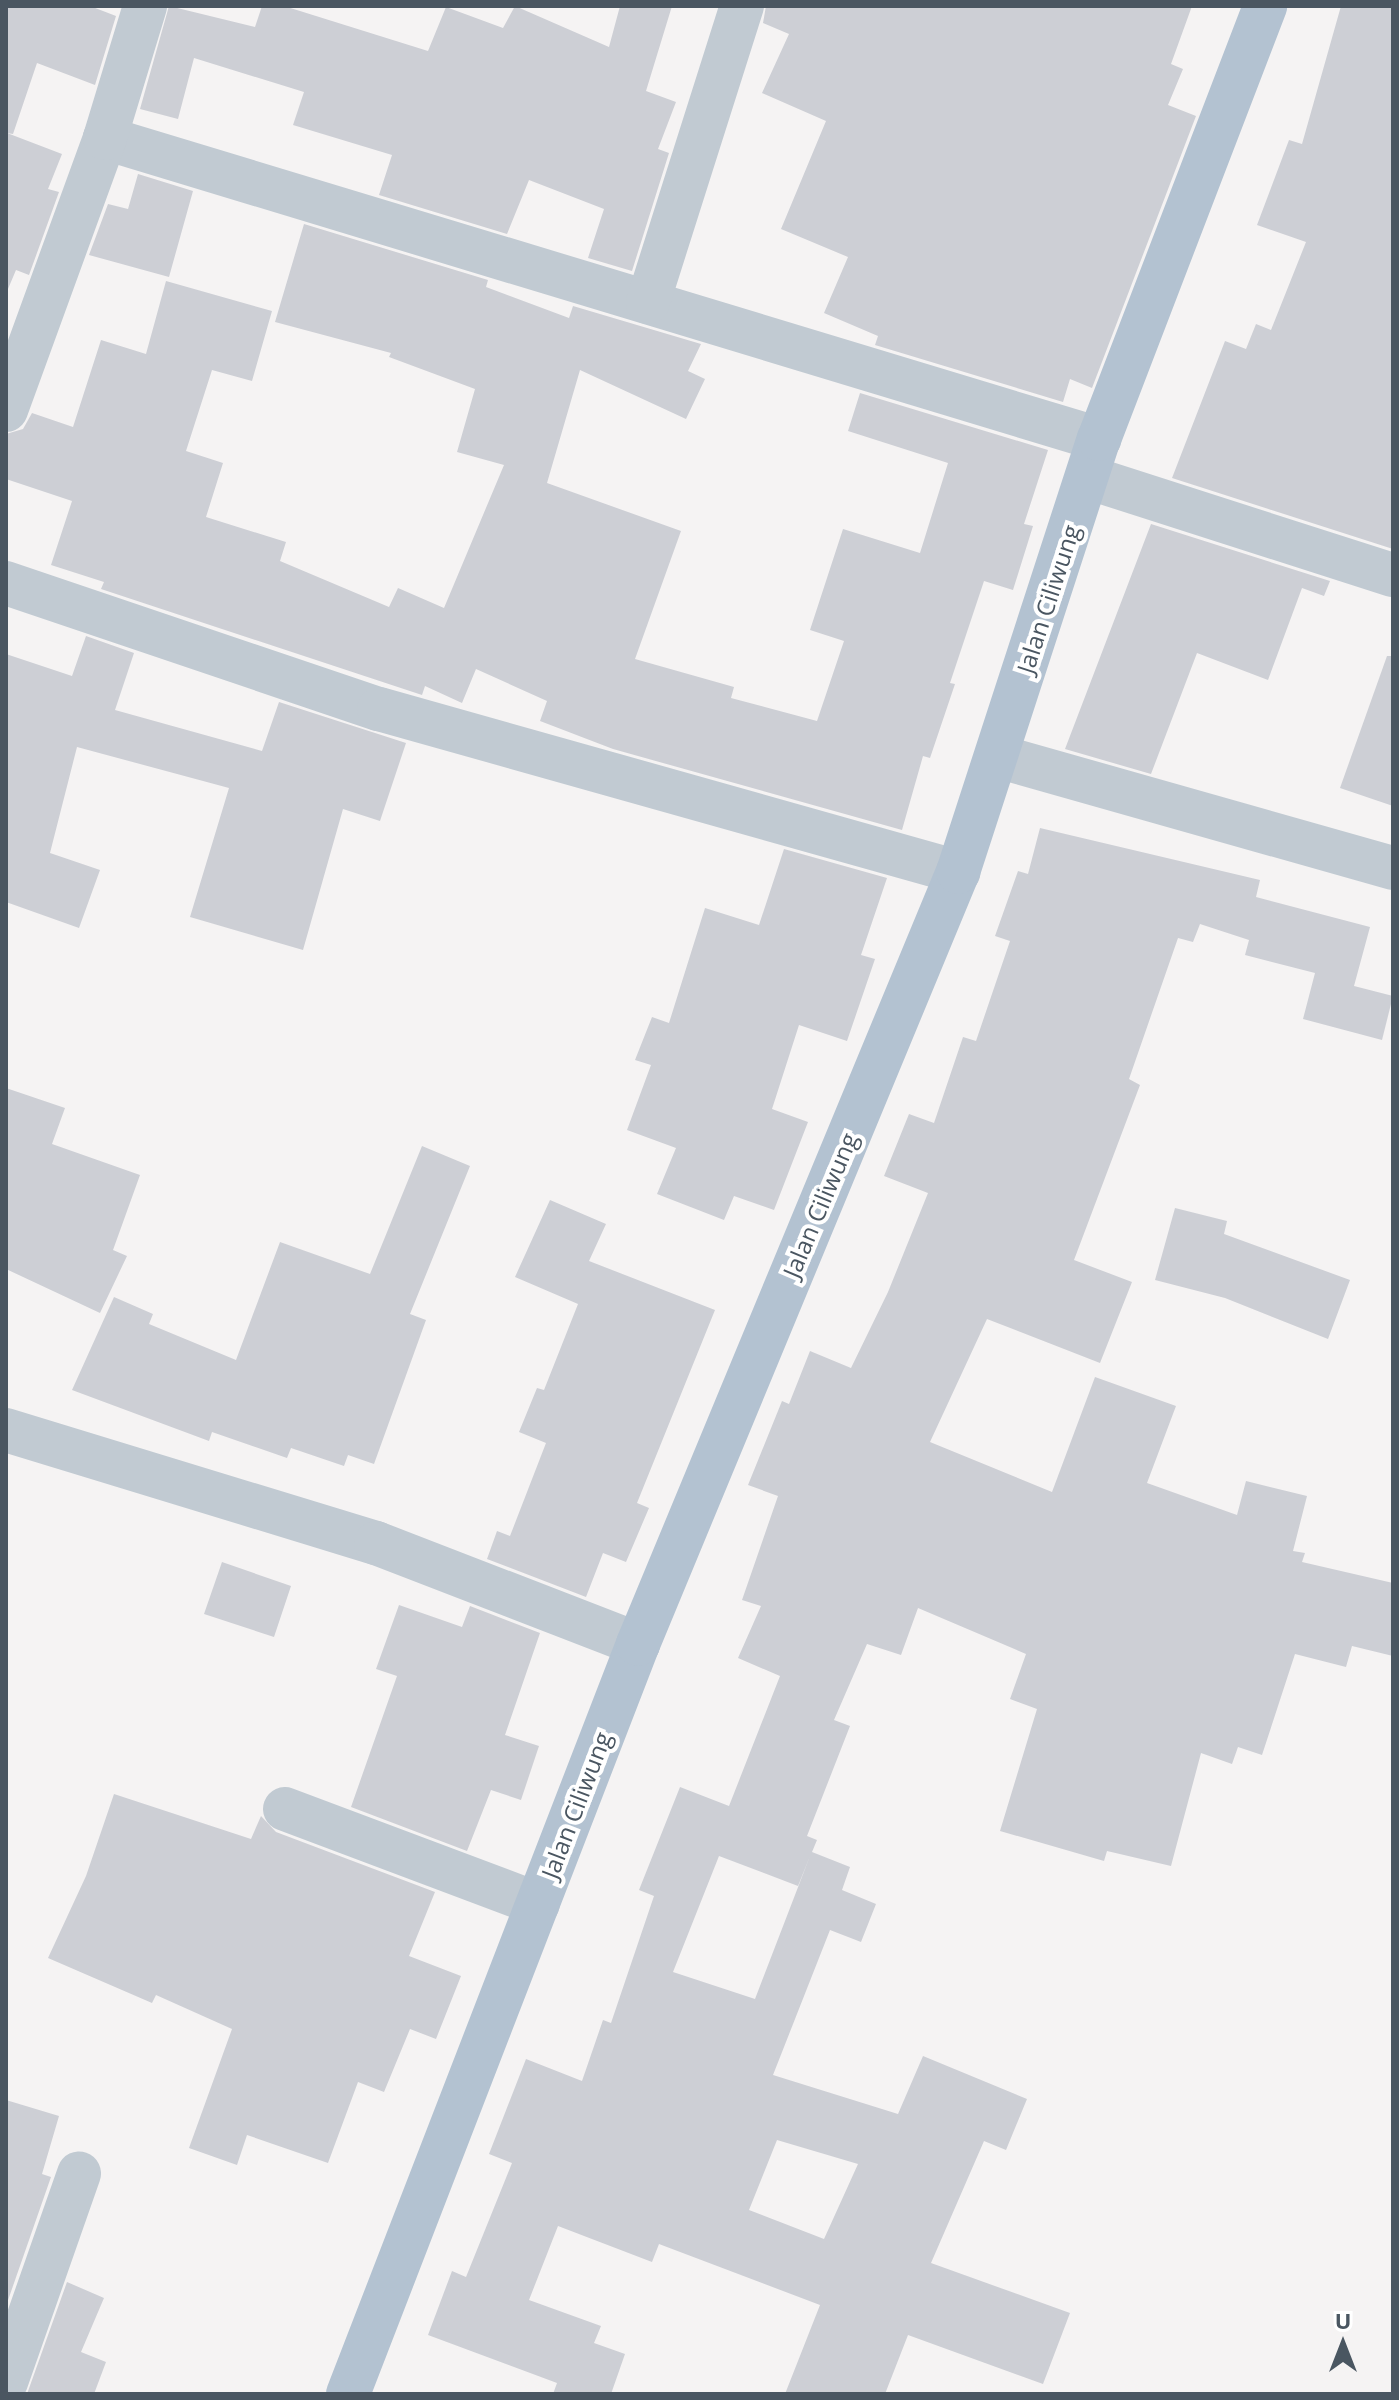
<!DOCTYPE html>
<html>
<head>
<meta charset="utf-8">
<style>
	body { margin:0 }
	#map { position:relative; width:1399px; height:2400px; overflow:hidden; background:#f5f3f3; font-family:"Open Sans",sans-serif }
	div>[style] { position:absolute }
	[style*='--x'] { left:calc(var(--x)*1px); top:calc(var(--y)*1px); width:calc(var(--w)*1px); rotate:calc(var(--a)*1deg) }
	.building>* { inset:0; background:#cdcfd5 }
	.minor>* { height:44px; margin:-22px; padding:0 22px; transform-origin:22px; border-radius:22px; background:#c1cad2 }
	.major>* { height:44px; margin:-22px; padding:0 22px; transform-origin:22px; border-radius:22px; background:#b3c2d1 }
	span { translate:-50% -50%; white-space:nowrap; text-align:center; line-height:1.15; -webkit-text-stroke:8px #fff; paint-order:stroke }
	.street-label { font-size:24px; color:#4a5661 }
	.frame { position:absolute; inset:0; border:8px solid #4a5661; pointer-events:none }
	.north { position:absolute; left:1303px; top:2304px; width:80px; height:80px; -webkit-text-stroke:6px #fff; paint-order:stroke; rotate:0deg; font-size:22px; font-weight:700; line-height:32px; text-align:center; color:#4a5661 }
	.north::after { content:''; display:block; margin:auto; width:28px; height:36px; background:#4a5661; clip-path:polygon(50% 0,100% 100%,50% 72%,0 100%) }
</style>
</head>
<body>
<div id="map">
	<div class="building">
		<div style="clip-path:polygon(6px 6px,90px 6px,116px 16px,95px 85px,37px 63px,13px 134px,7px 133px,62px 154px,48px 189px,59px 192px,29px 275px,16px 270px,8px 289px,6px 288px)"></div>
		<div style="clip-path:polygon(169px 6px,255px 27px,262px 6px,284px 6px,428px 51px,446px 7px,503px 28px,515px 6px,609px 47px,620px 6px,672px 6px,646px 91px,676px 102px,658px 149px,669px 153px,632px 271px,588px 258px,604px 209px,529px 180px,507px 234px,379px 195px,392px 155px,293px 125px,304px 92px,194px 58px,178px 119px,140px 109px)"></div>
		<div style="clip-path:polygon(766px 6px,1192px 6px,1171px 64px,1183px 69px,1168px 105px,1196px 116px,1092px 388px,1070px 379px,1063px 402px,875px 345px,878px 336px,824px 313px,848px 257px,781px 229px,826px 121px,762px 93px,789px 34px,763px 23px)"></div>
		<div style="clip-path:polygon(1341px 6px,1393px 6px,1393px 549px,1172px 478px,1225px 341px,1246px 349px,1256px 324px,1271px 330px,1306px 242px,1257px 225px,1289px 140px,1302px 144px)"></div>
		<div style="clip-path:polygon(138px 174px,193px 191px,169px 277px,89px 255px,108px 204px,128px 209px)"></div>
		<div style="clip-path:polygon(304px 224px,488px 280px,486px 287px,569px 318px,573px 306px,701px 344px,688px 371px,705px 379px,686px 419px,580px 370px,547px 483px,681px 531px,635px 659px,734px 687px,731px 698px,817px 721px,844px 641px,810px 630px,843px 529px,920px 553px,948px 463px,848px 431px,860px 393px,1048px 450px,1024px 524px,1033px 526px,1013px 590px,984px 581px,950px 683px,955px 684px,930px 758px,923px 756px,902px 830px,613px 749px,540px 721px,547px 701px,476px 669px,462px 703px,425px 686px,422px 695px,101px 589px,104px 582px,51px 565px,72px 501px,6px 479px,6px 434px,23px 429px,32px 413px,73px 427px,101px 340px,146px 354px,166px 281px,272px 311px,252px 381px,212px 370px,186px 451px,223px 463px,206px 517px,286px 542px,280px 561px,389px 607px,398px 588px,444px 608px,504px 465px,457px 452px,475px 389px,389px 357px,391px 353px,275px 322px)"></div>
		<div style="clip-path:polygon(1151px 524px,1330px 581px,1324px 596px,1302px 588px,1268px 680px,1197px 653px,1151px 774px,1065px 749px)"></div>
		<div style="clip-path:polygon(86px 636px,134px 653px,115px 710px,262px 751px,279px 702px,406px 743px,380px 821px,343px 809px,303px 950px,190px 917px,229px 788px,77px 747px,50px 853px,100px 870px,79px 928px,6px 902px,6px 654px,72px 676px)"></div>
		<div style="clip-path:polygon(1387px 656px,1393px 656px,1393px 806px,1340px 788px)"></div>
		<div style="clip-path:polygon(evenodd,1040px 828px,1260px 880px,1256px 897px,1370px 927px,1354px 986px,1393px 996px,1382px 1040px,1303px 1019px,1315px 973px,1245px 955px,1249px 940px,1200px 924px,1193px 942px,1178px 938px,1129px 1079px,1140px 1085px,1074px 1260px,1132px 1282px,1100px 1363px,987px 1319px,930px 1442px,1052px 1492px,1095px 1377px,1176px 1406px,1147px 1483px,1237px 1515px,1246px 1481px,1307px 1496px,1293px 1551px,1305px 1553px,1302px 1562px,1393px 1583px,1393px 1656px,1352px 1646px,1346px 1667px,1295px 1654px,1262px 1755px,1238px 1747px,1232px 1764px,1201px 1753px,1171px 1866px,1107px 1851px,1104px 1861px,1000px 1831px,1037px 1709px,1010px 1699px,1026px 1654px,918px 1608px,901px 1655px,867px 1644px,834px 1720px,850px 1726px,807px 1836px,817px 1840px,812px 1852px,850px 1867px,842px 1890px,876px 1904px,861px 1942px,830px 1930px,773px 2075px,898px 2114px,923px 2056px,1027px 2099px,1006px 2150px,984px 2141px,931px 2263px,1070px 2313px,1043px 2384px,908px 2335px,885px 2394px,785px 2394px,820px 2305px,659px 2244px,652px 2262px,558px 2226px,529px 2300px,601px 2326px,594px 2343px,625px 2354px,611px 2394px,553px 2394px,557px 2383px,428px 2335px,452px 2271px,466px 2277px,512px 2163px,489px 2154px,526px 2059px,582px 2081px,603px 2020px,611px 2023px,654px 1896px,639px 1890px,680px 1787px,729px 1806px,780px 1676px,738px 1658px,761px 1606px,742px 1600px,778px 1496px,748px 1485px,782px 1401px,789px 1404px,810px 1351px,851px 1368px,888px 1292px,928px 1193px,884px 1176px,909px 1114px,934px 1123px,963px 1037px,976px 1041px,1010px 941px,995px 936px,1018px 871px,1028px 874px,1040px 828px,719px 1856px,798px 1886px,810px 1856px,755px 1999px,673px 1972px,719px 1856px,1040px 828px,777px 2140px,858px 2164px,824px 2239px,749px 2210px,777px 2140px)"></div>
		<div style="clip-path:polygon(784px 849px,887px 878px,861px 955px,875px 959px,847px 1041px,799px 1025px,772px 1109px,808px 1122px,774px 1210px,734px 1196px,724px 1220px,657px 1194px,676px 1148px,627px 1130px,651px 1065px,635px 1060px,652px 1017px,669px 1023px,705px 908px,759px 925px)"></div>
		<div style="clip-path:polygon(6px 1088px,65px 1108px,52px 1144px,140px 1175px,113px 1250px,127px 1256px,100px 1313px,6px 1269px)"></div>
		<div style="clip-path:polygon(422px 1146px,470px 1166px,410px 1314px,426px 1320px,374px 1464px,348px 1455px,344px 1466px,291px 1448px,287px 1458px,212px 1432px,209px 1441px,72px 1390px,114px 1297px,153px 1314px,149px 1324px,236px 1360px,280px 1242px,370px 1274px)"></div>
		<div style="clip-path:polygon(550px 1200px,606px 1224px,589px 1261px,715px 1310px,637px 1503px,649px 1508px,626px 1562px,603px 1553px,586px 1597px,487px 1559px,497px 1531px,510px 1536px,546px 1443px,519px 1432px,537px 1388px,544px 1390px,578px 1304px,515px 1277px)"></div>
		<div style="clip-path:polygon(1175px 1208px,1227px 1221px,1224px 1234px,1350px 1280px,1328px 1339px,1225px 1298px,1155px 1280px)"></div>
		<div style="clip-path:polygon(222px 1562px,291px 1586px,274px 1637px,204px 1614px)"></div>
		<div style="clip-path:polygon(399px 1605px,462px 1627px,470px 1606px,540px 1633px,505px 1735px,539px 1746px,521px 1800px,491px 1790px,467px 1851px,351px 1807px,397px 1676px,376px 1669px)"></div>
		<div style="clip-path:polygon(114px 1794px,251px 1839px,261px 1816px,276px 1832px,435px 1892px,409px 1956px,461px 1976px,436px 2039px,410px 2029px,384px 2092px,358px 2082px,328px 2163px,247px 2135px,237px 2165px,189px 2148px,232px 2029px,156px 1995px,152px 2003px,48px 1958px,86px 1876px)"></div>
		<div style="clip-path:polygon(6px 2100px,59px 2116px,42px 2174px,51px 2177px,6px 2306px)"></div>
		<div style="clip-path:polygon(67px 2282px,104px 2298px,81px 2352px,106px 2362px,94px 2394px,27px 2394px)"></div>
	</div>
	<div class="minor">
		<div style="--x:105;--y:138;--w:1039;--a:16.85"></div>
		<div style="--x:648;--y:302;--w:311;--a:-72.4"></div>
		<div style="--x:6;--y:410;--w:289;--a:-70"></div>
		<div style="--x:105;--y:138;--w:138;--a:-73.1"></div>
		<div style="--x:1087;--y:477;--w:321;--a:17.8"></div>
		<div style="--x:6;--y:583;--w:394;--a:18.7"></div>
		<div style="--x:379;--y:709;--w:602;--a:15.72"></div>
		<div style="--x:997;--y:756;--w:412;--a:15.8"></div>
		<div style="--x:6;--y:1430;--w:387;--a:17"></div>
		<div style="--x:376;--y:1543;--w:281;--a:21.1"></div>
		<div style="--x:285;--y:1809;--w:270;--a:20.6"></div>
		<div style="--x:6;--y:2382;--w:221;--a:-70.7"></div>
	</div>
	<div class="major">
		<div style="--x:348;--y:2394;--w:804;--a:-68.86"></div>
		<div style="--x:638;--y:1644;--w:836;--a:-67.49"></div>
		<div style="--x:958;--y:872;--w:455;--a:-72"></div>
		<div style="--x:1099;--y:439;--w:464;--a:-69"></div>
	</div>
	<div class="street-label">
		<span style="left:1048px;top:599px;rotate:-72deg">Jalan Ciliwung</span>
		<span style="left:820px;top:1205px;rotate:-67deg">Jalan Ciliwung</span>
		<span style="left:576px;top:1805px;rotate:-69deg">Jalan Ciliwung</span>
	</div>
	<div class="frame"></div>
	<div class="north">U</div>
</div>
</body>
</html>
